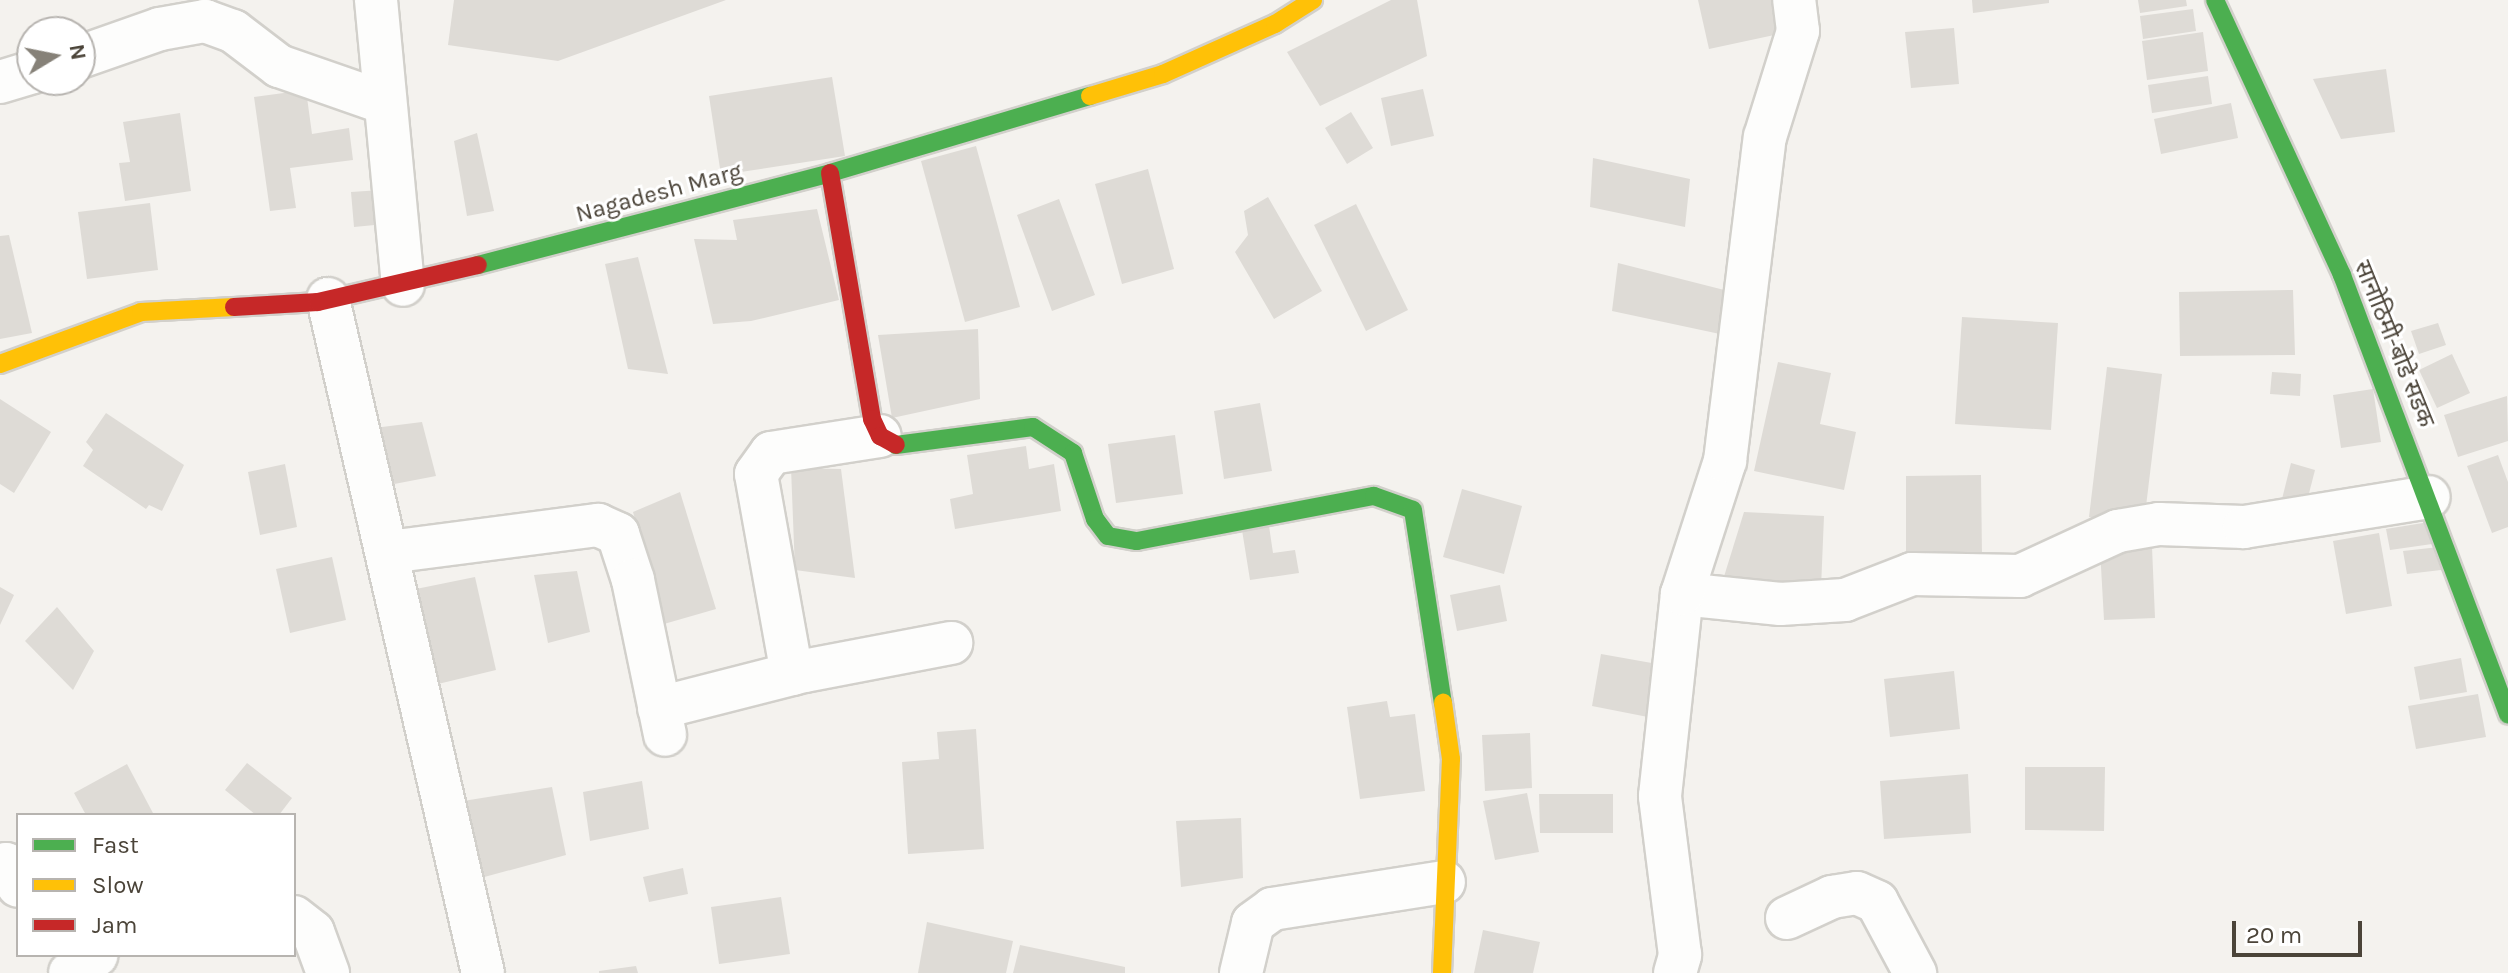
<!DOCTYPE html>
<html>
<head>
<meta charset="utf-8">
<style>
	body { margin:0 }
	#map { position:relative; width:2508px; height:973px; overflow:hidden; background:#f4f2ee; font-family:Karla,"Noto Sans Devanagari",sans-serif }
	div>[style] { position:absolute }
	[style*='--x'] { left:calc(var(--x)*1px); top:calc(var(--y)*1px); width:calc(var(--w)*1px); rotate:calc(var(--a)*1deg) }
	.building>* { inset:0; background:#dedbd6 }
	.roads { filter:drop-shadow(2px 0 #d2d0cb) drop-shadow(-2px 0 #d2d0cb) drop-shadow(0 2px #d2d0cb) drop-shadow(0 -2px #d2d0cb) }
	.street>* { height:42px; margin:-21px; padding:0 21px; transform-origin:21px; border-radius:21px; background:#fdfdfc }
	.fast>* { height:18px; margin:-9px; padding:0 9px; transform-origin:9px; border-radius:9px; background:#4caf50 }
	.slow>* { height:18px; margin:-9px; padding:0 9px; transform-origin:9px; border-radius:9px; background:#ffc107 }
	.jam>* { height:18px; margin:-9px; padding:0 9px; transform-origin:9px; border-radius:9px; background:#c62828 }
	span { translate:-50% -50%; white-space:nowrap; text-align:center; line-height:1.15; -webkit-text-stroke:6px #fff; paint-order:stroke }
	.street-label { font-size:24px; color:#4b4439 }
	.legend { position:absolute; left:16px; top:813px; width:280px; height:144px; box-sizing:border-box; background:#fff; border:2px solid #b7b4b0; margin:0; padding:10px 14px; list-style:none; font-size:24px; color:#4b4439 }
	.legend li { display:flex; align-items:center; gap:16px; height:40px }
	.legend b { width:40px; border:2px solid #b7b4b0 }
	.north { position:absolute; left:16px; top:16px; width:80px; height:80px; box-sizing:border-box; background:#fff; border:2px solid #b7b4b0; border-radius:50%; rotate:80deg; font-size:22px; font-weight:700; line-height:32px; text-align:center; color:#4b4439 }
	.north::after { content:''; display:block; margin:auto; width:28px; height:36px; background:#868178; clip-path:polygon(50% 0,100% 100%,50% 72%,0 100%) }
	.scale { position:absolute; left:2232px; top:921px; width:130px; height:36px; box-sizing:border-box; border:4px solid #4b4439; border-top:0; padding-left:10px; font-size:24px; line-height:28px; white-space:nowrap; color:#4b4439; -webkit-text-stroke:6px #fff; paint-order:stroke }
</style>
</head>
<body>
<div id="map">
	<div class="building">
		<div style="clip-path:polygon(454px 0,726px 0,558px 61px,448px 45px)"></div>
		<div style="clip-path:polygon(1391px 0,1417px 0,1427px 56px,1320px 106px,1287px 52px)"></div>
		<div style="clip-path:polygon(1698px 0,1771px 0,1779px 34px,1709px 49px)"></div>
		<div style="clip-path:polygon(1972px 0,2049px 0,2049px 3px,1973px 13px)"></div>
		<div style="clip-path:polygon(2138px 0,2186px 0,2187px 6px,2140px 13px)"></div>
		<div style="clip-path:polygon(2193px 9px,2196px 31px,2143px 39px,2140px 16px)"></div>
		<div style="clip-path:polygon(1954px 28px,1959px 84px,1911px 88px,1905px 32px)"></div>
		<div style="clip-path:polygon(2203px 32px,2208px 71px,2147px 80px,2142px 41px)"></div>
		<div style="clip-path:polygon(2386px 69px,2395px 132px,2341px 139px,2313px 79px)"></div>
		<div style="clip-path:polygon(2208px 76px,2212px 104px,2152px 113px,2148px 85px)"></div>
		<div style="clip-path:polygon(832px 77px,845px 156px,721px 175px,709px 96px)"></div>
		<div style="clip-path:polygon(1423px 89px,1434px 136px,1391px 146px,1381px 98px)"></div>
		<div style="clip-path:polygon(306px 90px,312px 134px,349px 128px,353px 160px,290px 168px,296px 208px,270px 211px,254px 97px)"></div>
		<div style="clip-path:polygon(2231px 103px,2238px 138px,2161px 154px,2154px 119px)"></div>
		<div style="clip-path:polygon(1351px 112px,1373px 148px,1347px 164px,1325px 128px)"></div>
		<div style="clip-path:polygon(180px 113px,191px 191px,125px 201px,119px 163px,130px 162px,123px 122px)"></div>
		<div style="clip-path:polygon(477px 133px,494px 211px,467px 216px,454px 141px)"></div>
		<div style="clip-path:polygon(976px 146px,1020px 307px,965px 322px,921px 161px)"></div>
		<div style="clip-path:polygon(1593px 158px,1690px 179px,1685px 227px,1590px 207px)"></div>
		<div style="clip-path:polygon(1148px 169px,1174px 269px,1122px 284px,1095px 184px)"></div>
		<div style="clip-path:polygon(381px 190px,385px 224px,354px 227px,351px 192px)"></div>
		<div style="clip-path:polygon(1268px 197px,1322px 291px,1274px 319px,1235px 252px,1248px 235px,1244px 211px)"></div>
		<div style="clip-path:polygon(1059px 199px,1095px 295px,1052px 311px,1017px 215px)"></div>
		<div style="clip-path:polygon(150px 203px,158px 270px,87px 279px,78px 212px)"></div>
		<div style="clip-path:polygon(1356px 204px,1408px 310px,1366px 331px,1314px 225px)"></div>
		<div style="clip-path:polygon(817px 209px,839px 300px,751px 321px,713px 324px,694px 239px,737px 240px,733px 220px)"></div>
		<div style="clip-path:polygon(9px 235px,32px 333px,0 339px,0 236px)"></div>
		<div style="clip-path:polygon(638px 257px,668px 374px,628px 369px,605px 264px)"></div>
		<div style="clip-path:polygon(1618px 263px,1740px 294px,1734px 337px,1612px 311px)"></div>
		<div style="clip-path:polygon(2293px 290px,2295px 355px,2180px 356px,2179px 292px)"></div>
		<div style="clip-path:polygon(1962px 317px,2058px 323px,2051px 430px,1955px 424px)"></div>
		<div style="clip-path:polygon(2438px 323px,2446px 345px,2419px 354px,2411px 331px)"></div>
		<div style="clip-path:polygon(978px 329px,980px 399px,892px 418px,878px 335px)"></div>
		<div style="clip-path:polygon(2452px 354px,2470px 393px,2437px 408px,2419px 370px)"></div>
		<div style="clip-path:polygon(1778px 362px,1831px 373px,1820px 424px,1856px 432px,1844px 490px,1754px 471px)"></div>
		<div style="clip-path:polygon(2107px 367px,2162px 374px,2144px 523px,2089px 517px)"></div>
		<div style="clip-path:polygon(2272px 372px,2301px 374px,2300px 396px,2270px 394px)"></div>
		<div style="clip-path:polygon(2373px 389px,2381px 442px,2341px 448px,2333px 395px)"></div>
		<div style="clip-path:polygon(2507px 396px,2508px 441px,2458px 457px,2444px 415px)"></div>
		<div style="clip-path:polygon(0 399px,51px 432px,14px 493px,0 484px)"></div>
		<div style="clip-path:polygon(1260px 403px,1272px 471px,1224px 479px,1214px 411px)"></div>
		<div style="clip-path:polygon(106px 413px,184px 465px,162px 511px,149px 505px,146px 509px,83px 466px,93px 450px,86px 442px)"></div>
		<div style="clip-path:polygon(422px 422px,436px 476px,389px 485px,374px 428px)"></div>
		<div style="clip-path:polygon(1175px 435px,1183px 494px,1116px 503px,1108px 444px)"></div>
		<div style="clip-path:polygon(1026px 446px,1029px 469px,1054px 464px,1061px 511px,955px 529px,950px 499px,973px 494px,967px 455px)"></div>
		<div style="clip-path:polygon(2498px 455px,2508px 482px,2508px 527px,2492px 533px,2467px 466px)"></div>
		<div style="clip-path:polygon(2291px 463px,2315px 470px,2305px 509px,2281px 503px)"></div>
		<div style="clip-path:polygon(285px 464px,297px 527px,260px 535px,248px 472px)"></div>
		<div style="clip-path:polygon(791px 468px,841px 469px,855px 578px,795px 570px)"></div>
		<div style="clip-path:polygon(1981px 475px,1982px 555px,1906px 556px,1906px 476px)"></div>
		<div style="clip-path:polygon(1462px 489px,1522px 506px,1504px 574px,1443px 557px)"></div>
		<div style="clip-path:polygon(680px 492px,716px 609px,664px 624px,633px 512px)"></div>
		<div style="clip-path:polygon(1744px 512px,1824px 516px,1821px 588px,1722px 583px)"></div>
		<div style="clip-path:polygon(2429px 522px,2432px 544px,2390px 550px,2386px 529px)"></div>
		<div style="clip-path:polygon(1269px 526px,1273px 553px,1295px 550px,1299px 573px,1250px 580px,1242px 530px)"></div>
		<div style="clip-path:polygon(2379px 533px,2392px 606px,2346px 614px,2333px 541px)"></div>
		<div style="clip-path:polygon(2152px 547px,2155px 618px,2104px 620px,2100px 549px)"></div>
		<div style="clip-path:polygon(2439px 547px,2441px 570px,2407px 574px,2403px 551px)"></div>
		<div style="clip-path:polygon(332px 557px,346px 620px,290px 633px,276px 569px)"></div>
		<div style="clip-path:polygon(577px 571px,590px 632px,548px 643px,534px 575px)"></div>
		<div style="clip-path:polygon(475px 577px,496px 670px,438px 684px,416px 589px)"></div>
		<div style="clip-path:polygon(1500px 585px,1507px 621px,1457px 631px,1450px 595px)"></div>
		<div style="clip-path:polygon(0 587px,14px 595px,0 625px)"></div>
		<div style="clip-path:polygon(57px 607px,94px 651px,73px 690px,25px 641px)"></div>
		<div style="clip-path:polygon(1601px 654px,1663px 665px,1653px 718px,1592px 706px)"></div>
		<div style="clip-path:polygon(2461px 658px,2467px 692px,2420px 700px,2414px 667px)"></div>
		<div style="clip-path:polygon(1954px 671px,1960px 729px,1890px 737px,1884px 679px)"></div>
		<div style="clip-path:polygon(2478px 694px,2486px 737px,2416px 749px,2408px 706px)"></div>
		<div style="clip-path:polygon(1387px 701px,1390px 717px,1415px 714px,1425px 791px,1360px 799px,1347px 707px)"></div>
		<div style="clip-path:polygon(976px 729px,984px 849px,908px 854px,902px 762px,939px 759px,937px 732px)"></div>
		<div style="clip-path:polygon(1530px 733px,1532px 788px,1485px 791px,1482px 735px)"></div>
		<div style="clip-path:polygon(247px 763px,292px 798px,279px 815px,256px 815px,225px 790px)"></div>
		<div style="clip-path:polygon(127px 764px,154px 815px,86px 815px,74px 793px)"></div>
		<div style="clip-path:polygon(2025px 767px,2105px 767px,2104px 831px,2025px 830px)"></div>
		<div style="clip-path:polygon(1968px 774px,1971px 833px,1884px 839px,1880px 781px)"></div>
		<div style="clip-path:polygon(642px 781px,649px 829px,590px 841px,583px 792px)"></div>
		<div style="clip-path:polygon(552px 787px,566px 855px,477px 879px,463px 801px)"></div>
		<div style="clip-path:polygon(1527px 793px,1539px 852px,1495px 860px,1483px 801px)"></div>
		<div style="clip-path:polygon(1539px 794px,1613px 794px,1613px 833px,1540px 833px)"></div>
		<div style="clip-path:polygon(1241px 818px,1243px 878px,1181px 887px,1176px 821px)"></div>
		<div style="clip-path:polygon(683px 868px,688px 894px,649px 902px,643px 877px)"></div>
		<div style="clip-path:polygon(781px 897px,790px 954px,719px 964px,711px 907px)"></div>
		<div style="clip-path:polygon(927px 922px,1013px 941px,1006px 973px,918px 973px)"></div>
		<div style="clip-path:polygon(1483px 930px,1540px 942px,1533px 973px,1474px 973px)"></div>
		<div style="clip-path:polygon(1020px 945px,1125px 967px,1125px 973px,1013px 973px)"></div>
		<div style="clip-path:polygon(636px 966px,638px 973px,599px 973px,599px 971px)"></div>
	</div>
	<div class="roads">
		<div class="street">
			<div style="--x:376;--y:0;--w:286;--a:84.6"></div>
			<div style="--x:80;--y:57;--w:85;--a:-19.3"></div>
			<div style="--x:160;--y:29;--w:46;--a:-10.1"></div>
			<div style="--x:205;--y:21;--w:30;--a:20"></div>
			<div style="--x:233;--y:31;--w:58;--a:37.3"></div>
			<div style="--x:279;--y:66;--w:112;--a:19.2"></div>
			<div style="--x:0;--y:82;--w:34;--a:-17"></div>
			<div style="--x:328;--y:299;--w:692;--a:77.05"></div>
			<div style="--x:389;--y:552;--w:211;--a:-7.4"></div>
			<div style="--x:598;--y:525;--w:22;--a:24"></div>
			<div style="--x:618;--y:534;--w:48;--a:71.9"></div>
			<div style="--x:633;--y:580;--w:158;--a:78.3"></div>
			<div style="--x:1682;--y:594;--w:99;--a:5.8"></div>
			<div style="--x:1780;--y:604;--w:65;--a:-3.5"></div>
			<div style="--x:1845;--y:600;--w:72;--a:-21.2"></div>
			<div style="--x:1912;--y:574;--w:108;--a:1.1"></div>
			<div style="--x:2020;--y:576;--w:108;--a:-24.7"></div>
			<div style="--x:2118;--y:531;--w:42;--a:-9.7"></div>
			<div style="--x:2159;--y:524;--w:85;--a:2"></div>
			<div style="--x:2244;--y:527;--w:187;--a:-9.2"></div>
			<div style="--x:792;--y:674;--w:203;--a:-100.2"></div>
			<div style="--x:756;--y:474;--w:26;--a:-54"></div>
			<div style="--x:771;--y:453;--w:110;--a:-8.9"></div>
			<div style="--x:659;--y:708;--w:150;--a:-14.3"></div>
			<div style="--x:804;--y:671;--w:150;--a:-10.8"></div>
			<div style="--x:0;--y:868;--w:7;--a:-34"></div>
			<div style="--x:6;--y:864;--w:25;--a:61"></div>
			<div style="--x:294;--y:917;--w:24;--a:38"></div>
			<div style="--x:313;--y:932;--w:44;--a:69.9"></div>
			<div style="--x:1787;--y:918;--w:50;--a:-25"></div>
			<div style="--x:1832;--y:897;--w:25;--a:-9"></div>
			<div style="--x:1857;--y:893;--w:22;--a:24"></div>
			<div style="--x:1877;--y:902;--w:81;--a:61.8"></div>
			<div style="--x:70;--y:973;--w:32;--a:-34"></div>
			<div style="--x:1241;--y:973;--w:51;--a:-76.5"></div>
			<div style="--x:1253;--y:923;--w:24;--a:-36"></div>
			<div style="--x:1272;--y:909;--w:174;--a:-8.9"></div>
			<div style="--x:1675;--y:973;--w:19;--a:-74"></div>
			<div style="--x:1680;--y:955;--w:160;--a:-97.2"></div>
			<div style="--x:1660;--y:796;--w:203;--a:-83.8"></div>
			<div style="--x:1682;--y:594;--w:140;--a:-72.1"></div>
			<div style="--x:1725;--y:461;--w:326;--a:-83"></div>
			<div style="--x:1765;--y:137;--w:111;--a:-72.7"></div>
			<div style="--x:1798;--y:31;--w:31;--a:-97"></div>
		</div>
		<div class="fast">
			<div style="--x:2215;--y:0;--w:303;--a:65.2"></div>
			<div style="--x:2342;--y:275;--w:470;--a:69.3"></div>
			<div style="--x:478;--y:265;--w:364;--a:-14.6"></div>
			<div style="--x:830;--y:173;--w:271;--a:-16.5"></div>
			<div style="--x:896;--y:445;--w:138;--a:-7.5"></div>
			<div style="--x:1033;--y:427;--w:48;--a:33"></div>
			<div style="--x:1073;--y:453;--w:70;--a:71.6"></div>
			<div style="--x:1095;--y:519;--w:21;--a:53"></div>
			<div style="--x:1108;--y:536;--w:29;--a:10"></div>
			<div style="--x:1137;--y:541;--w:241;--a:-10.8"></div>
			<div style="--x:1374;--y:496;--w:41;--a:19.7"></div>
			<div style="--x:1413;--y:510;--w:195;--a:81.2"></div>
		</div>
		<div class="slow">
			<div style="--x:1090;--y:96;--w:76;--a:-16.8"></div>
			<div style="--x:1163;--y:74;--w:123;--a:-24.1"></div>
			<div style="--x:1275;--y:24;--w:45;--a:-32.3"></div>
			<div style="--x:0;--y:364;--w:150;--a:-20.2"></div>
			<div style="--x:141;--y:312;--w:93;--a:-3.1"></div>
			<div style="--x:1442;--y:973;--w:214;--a:-87.6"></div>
			<div style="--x:1451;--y:759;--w:57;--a:-98.1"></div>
		</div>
		<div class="jam">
			<div style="--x:830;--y:173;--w:250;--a:80.3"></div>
			<div style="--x:872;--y:419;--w:19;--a:65"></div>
			<div style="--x:880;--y:436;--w:18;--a:29"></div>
			<div style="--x:234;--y:307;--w:84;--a:-3.4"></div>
			<div style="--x:318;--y:302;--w:164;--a:-13"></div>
		</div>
	</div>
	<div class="street-label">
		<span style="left:659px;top:193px;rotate:-15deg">Nagadesh Marg</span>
		<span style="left:2394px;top:344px;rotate:68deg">सानोठिमी-बोडे सडक</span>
	</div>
	<ul class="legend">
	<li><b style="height:10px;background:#4caf50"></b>Fast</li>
	<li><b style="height:10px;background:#ffc107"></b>Slow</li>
	<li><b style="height:10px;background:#c62828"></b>Jam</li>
	</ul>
	<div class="north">N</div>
	<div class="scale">20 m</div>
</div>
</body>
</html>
